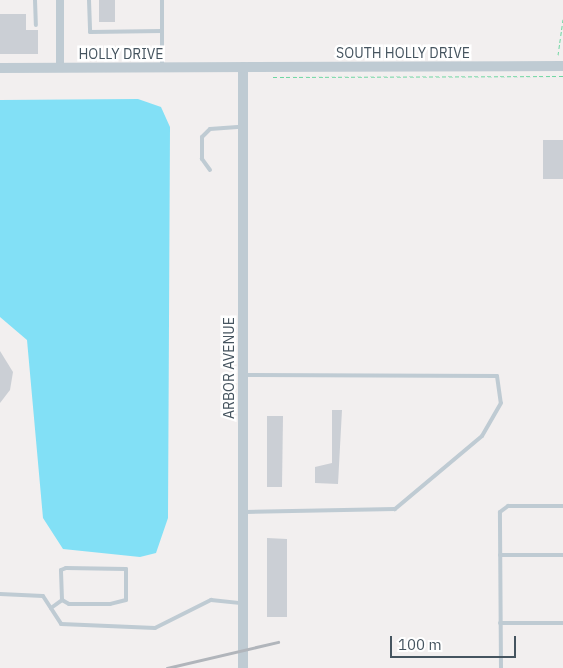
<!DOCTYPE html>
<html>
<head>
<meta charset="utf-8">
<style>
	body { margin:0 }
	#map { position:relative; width:563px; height:668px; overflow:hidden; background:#f2efef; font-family:"IBM Plex Sans",sans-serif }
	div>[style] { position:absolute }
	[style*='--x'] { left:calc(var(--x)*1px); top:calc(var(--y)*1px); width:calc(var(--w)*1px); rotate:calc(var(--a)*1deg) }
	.water>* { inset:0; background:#82e0f6 }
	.building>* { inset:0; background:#cbcfd5 }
	.path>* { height:1px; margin-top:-0.5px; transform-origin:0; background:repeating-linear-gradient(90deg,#6ed6a1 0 4px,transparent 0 6.5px) }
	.service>* { height:4px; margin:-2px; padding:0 2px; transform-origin:2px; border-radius:2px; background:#bfcbd3 }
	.minor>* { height:8px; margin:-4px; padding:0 4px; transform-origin:4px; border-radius:4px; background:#bfcbd3 }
	.tertiary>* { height:10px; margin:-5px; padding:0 5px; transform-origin:5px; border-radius:5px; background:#bfcbd3 }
	.rail>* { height:2.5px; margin:-1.25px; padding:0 1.25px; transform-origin:1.25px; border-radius:1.25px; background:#b1b5bb }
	span { translate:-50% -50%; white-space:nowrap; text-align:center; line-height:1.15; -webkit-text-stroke:5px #fff; paint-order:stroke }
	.street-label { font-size:14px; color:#45545f }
	.scale { position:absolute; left:390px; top:636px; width:126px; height:22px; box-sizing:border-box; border:2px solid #45545f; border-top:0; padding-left:6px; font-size:15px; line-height:18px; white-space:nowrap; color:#45545f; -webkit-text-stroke:4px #fff; paint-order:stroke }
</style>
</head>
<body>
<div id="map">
	<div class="water">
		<div style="clip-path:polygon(138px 99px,161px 107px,170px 127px,168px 518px,156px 553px,140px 557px,63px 549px,43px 518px,27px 340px,0 317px,0 100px)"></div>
	</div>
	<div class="building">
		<div style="clip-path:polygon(99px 0,115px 0,115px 22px,99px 22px)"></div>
		<div style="clip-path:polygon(0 14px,26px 14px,26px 30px,38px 30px,38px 54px,0 54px)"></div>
		<div style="clip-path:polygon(543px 140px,563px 140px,563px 179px,543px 179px)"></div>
		<div style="clip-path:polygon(0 351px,13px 372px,10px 390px,0 403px)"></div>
		<div style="clip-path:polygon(332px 410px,342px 410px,338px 484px,315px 483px,315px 467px,332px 463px)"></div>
		<div style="clip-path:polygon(267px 416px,283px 416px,282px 487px,267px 487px)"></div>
		<div style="clip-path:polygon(267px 538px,287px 539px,287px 617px,267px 617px)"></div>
	</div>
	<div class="path">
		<div style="--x:558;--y:55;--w:36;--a:-82"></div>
		<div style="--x:273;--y:77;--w:290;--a:-0.2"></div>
	</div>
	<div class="service">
		<div style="--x:35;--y:0;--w:25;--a:88"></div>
		<div style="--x:89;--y:0;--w:32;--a:88"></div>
		<div style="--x:90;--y:32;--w:72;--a:-0.8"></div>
		<div style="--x:162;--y:0;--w:67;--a:90"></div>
		<div style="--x:210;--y:170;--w:14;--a:-126"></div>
		<div style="--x:202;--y:159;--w:22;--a:-90"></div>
		<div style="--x:202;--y:137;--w:11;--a:-45"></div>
		<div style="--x:210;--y:129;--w:31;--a:-4"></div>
		<div style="--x:244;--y:375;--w:253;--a:0.2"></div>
		<div style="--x:497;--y:376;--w:27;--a:82"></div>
		<div style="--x:501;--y:403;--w:38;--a:120"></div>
		<div style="--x:482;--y:436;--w:114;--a:140"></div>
		<div style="--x:395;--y:509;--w:150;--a:178.9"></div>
		<div style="--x:500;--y:555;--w:63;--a:0"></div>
		<div style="--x:66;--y:568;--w:60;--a:1"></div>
		<div style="--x:126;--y:569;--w:31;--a:90"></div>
		<div style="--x:126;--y:600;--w:16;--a:166"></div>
		<div style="--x:110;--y:604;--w:41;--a:180"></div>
		<div style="--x:69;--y:604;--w:8;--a:-150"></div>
		<div style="--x:62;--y:600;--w:30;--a:-92"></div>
		<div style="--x:61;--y:570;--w:5;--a:-22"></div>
		<div style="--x:0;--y:594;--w:43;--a:2.7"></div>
		<div style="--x:43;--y:596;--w:33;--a:57"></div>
		<div style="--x:61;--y:624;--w:94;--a:2.4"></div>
		<div style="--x:155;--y:628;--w:63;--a:-26.6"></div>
		<div style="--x:211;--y:600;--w:30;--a:6"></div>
		<div style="--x:51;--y:608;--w:14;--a:-36"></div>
		<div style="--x:500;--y:623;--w:63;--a:0"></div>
		<div style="--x:501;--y:668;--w:156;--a:-90.4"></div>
		<div style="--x:500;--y:512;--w:10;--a:-37"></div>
		<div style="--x:508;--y:506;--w:55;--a:0"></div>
	</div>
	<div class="minor">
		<div style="--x:60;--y:0;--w:67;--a:90"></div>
	</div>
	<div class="tertiary">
		<div style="--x:243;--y:67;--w:601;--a:90"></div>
		<div style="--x:0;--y:68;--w:563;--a:-0.2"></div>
	</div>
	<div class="rail">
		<div style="--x:167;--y:668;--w:114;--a:-13.2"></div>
	</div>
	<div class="street-label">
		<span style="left:403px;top:53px">SOUTH HOLLY DRIVE</span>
		<span style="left:121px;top:54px">HOLLY DRIVE</span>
		<span style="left:229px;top:368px;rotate:-90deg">ARBOR AVENUE</span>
	</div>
	<div class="scale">100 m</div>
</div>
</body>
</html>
